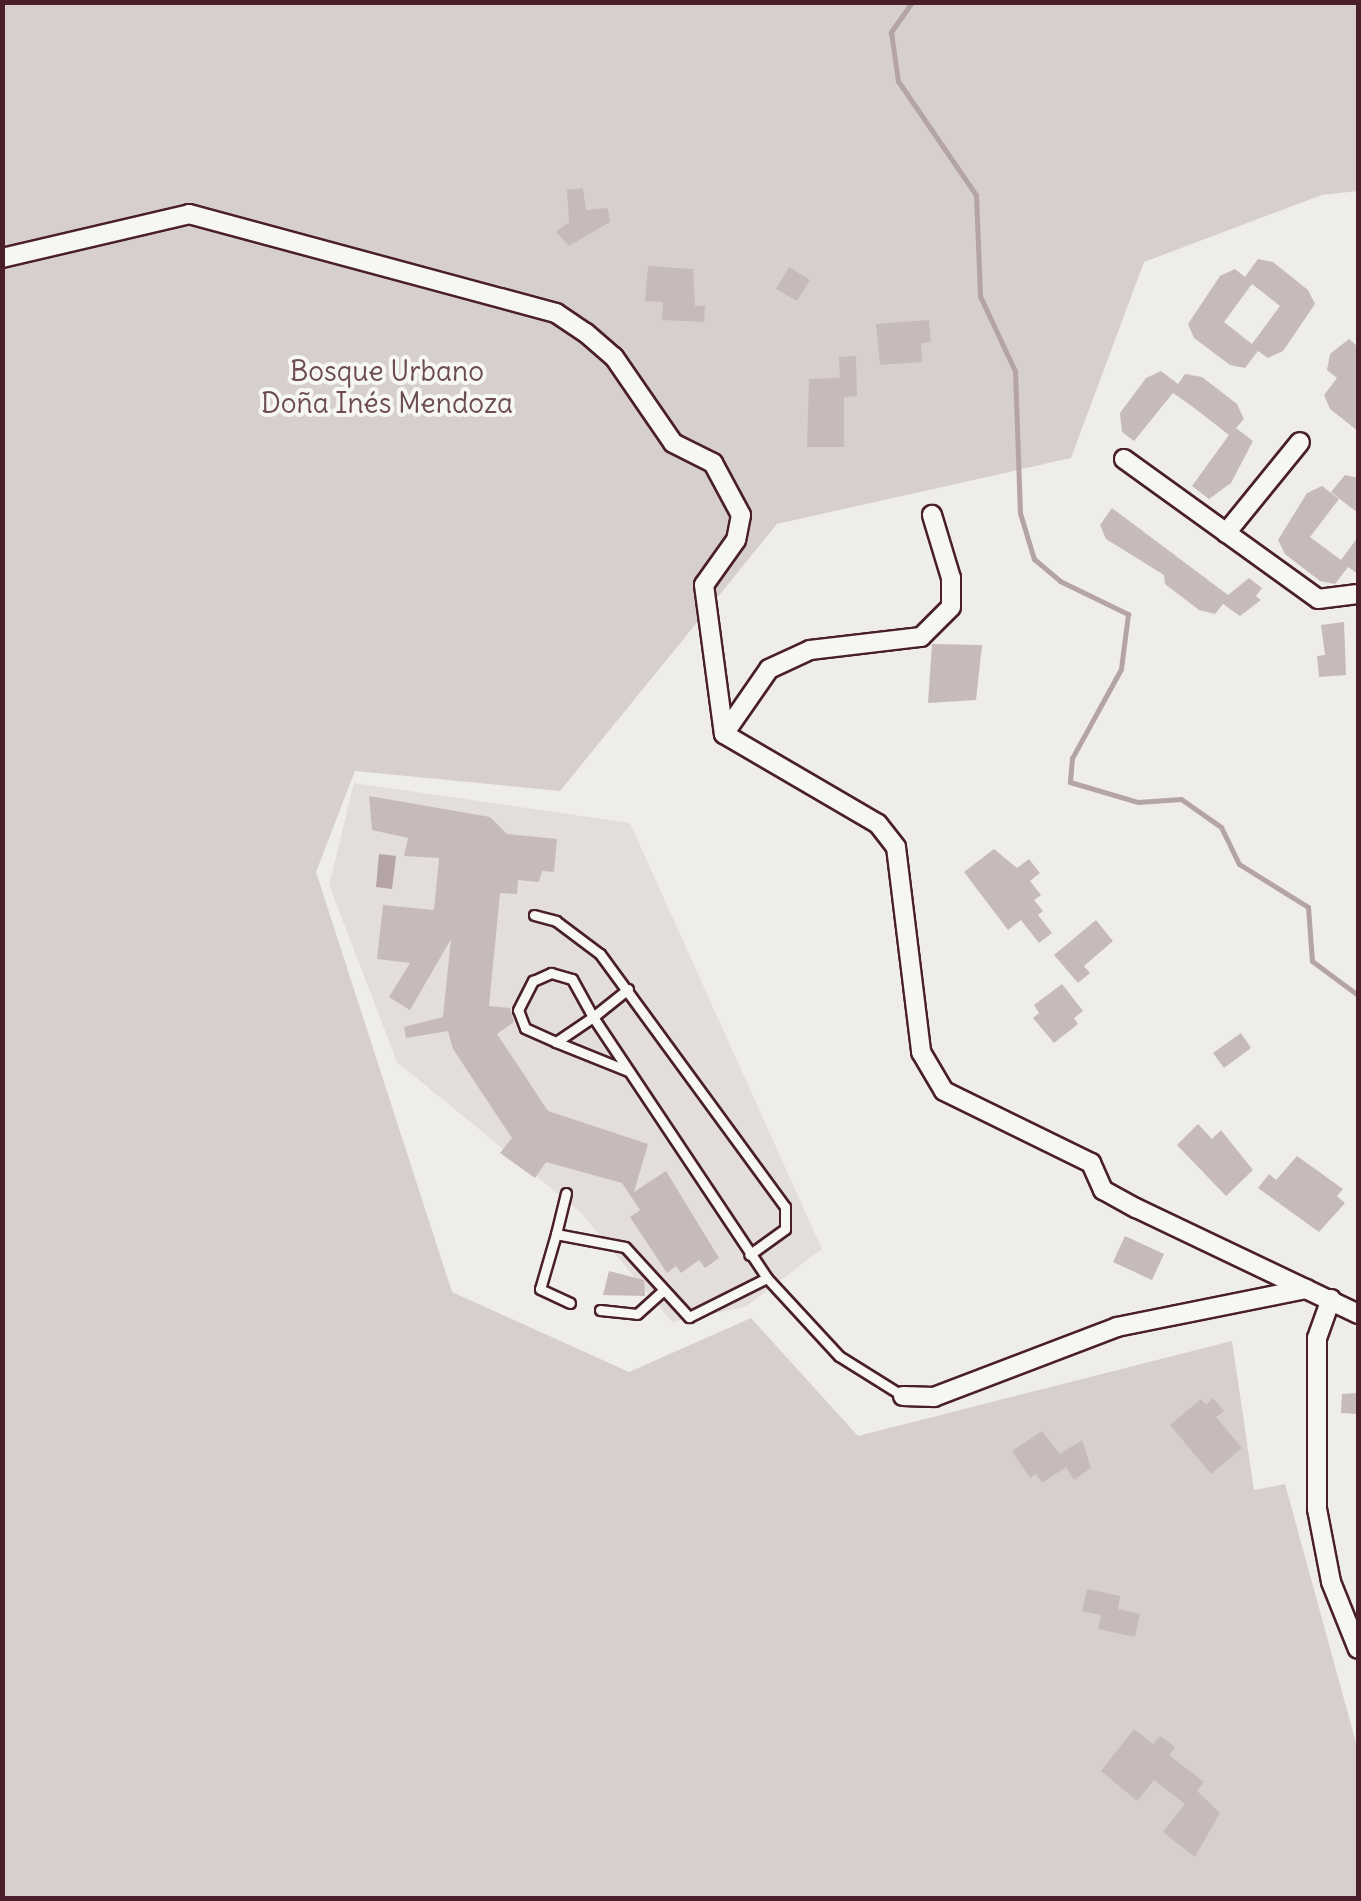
<!DOCTYPE html>
<html>
<head>
<meta charset="utf-8">
<style>
	body { margin:0 }
	#map { position:relative; width:1361px; height:1901px; overflow:hidden; background:#efedea; font-family:Delius,sans-serif }
	div>[style] { position:absolute }
	[style*='--x'] { left:calc(var(--x)*1px); top:calc(var(--y)*1px); width:calc(var(--w)*1px); rotate:calc(var(--a)*1deg) }
	.built>* { inset:0; background:#e3dedc }
	.green>* { inset:0; background:#d7cfce }
	.water>* { inset:0; background:#b4a4a5 }
	.stream>* { height:5px; margin:-2.5px; padding:0 2.5px; transform-origin:2.5px; border-radius:2.5px; background:#b4a4a5 }
	.building>* { inset:0; background:#c6babb }
	.roads { filter:drop-shadow(2px 0 #4a1f2b) drop-shadow(-2px 0 #4a1f2b) drop-shadow(0 2px #4a1f2b) drop-shadow(0 -2px #4a1f2b) }
	.service>* { height:9px; margin:-4.5px; padding:0 4.5px; transform-origin:4.5px; border-radius:4.5px; background:#f6f6f2 }
	.minor>* { height:18px; margin:-9px; padding:0 9px; transform-origin:9px; border-radius:9px; background:#f6f6f2 }
	span { translate:-50% -50%; white-space:nowrap; text-align:center; line-height:1.15; -webkit-text-stroke:8px #f6f6f2; paint-order:stroke }
	.park-label { font-size:28px; color:#6d4b54 }
	.frame { position:absolute; inset:0; border:5px solid #4a1f2b; pointer-events:none }
</style>
</head>
<body>
<div id="map">
	<div class="built">
		<div style="clip-path:polygon(354px 783px,630px 823px,822px 1249px,745px 1307px,672px 1322px,580px 1212px,397px 1062px,329px 885px)"></div>
	</div>
	<div class="green">
		<div style="clip-path:polygon(3px 3px,1358px 3px,1358px 191px,1322px 195px,1144px 262px,1071px 458px,777px 524px,560px 791px,355px 771px,316px 872px,452px 1292px,629px 1372px,751px 1318px,858px 1436px,1232px 1341px,1254px 1490px,1285px 1484px,1358px 1750px,1358px 1898px,3px 1898px)"></div>
	</div>
	<div class="water">
		<div style="clip-path:polygon(379px 854px,396px 856px,392px 889px,376px 887px)"></div>
	</div>
	<div class="stream">
		<div style="--x:912;--y:2;--w:37;--a:125"></div>
		<div style="--x:891;--y:32;--w:49;--a:81.9"></div>
		<div style="--x:898;--y:81;--w:138;--a:55.6"></div>
		<div style="--x:976;--y:195;--w:101;--a:87.7"></div>
		<div style="--x:980;--y:296;--w:83;--a:65"></div>
		<div style="--x:1015;--y:371;--w:142;--a:88"></div>
		<div style="--x:1020;--y:513;--w:48;--a:73.1"></div>
		<div style="--x:1034;--y:559;--w:34;--a:40"></div>
		<div style="--x:1060;--y:581;--w:76;--a:25.9"></div>
		<div style="--x:1128;--y:614;--w:55;--a:97.3"></div>
		<div style="--x:1121;--y:669;--w:102;--a:118.8"></div>
		<div style="--x:1072;--y:758;--w:24;--a:95"></div>
		<div style="--x:1070;--y:782;--w:71;--a:16.4"></div>
		<div style="--x:1138;--y:802;--w:43;--a:-4"></div>
		<div style="--x:1181;--y:799;--w:49;--a:35"></div>
		<div style="--x:1221;--y:827;--w:41;--a:64.1"></div>
		<div style="--x:1239;--y:864;--w:81;--a:31.9"></div>
		<div style="--x:1308;--y:907;--w:54;--a:85.8"></div>
		<div style="--x:1312;--y:961;--w:57;--a:36.5"></div>
	</div>
	<div class="building">
		<div style="clip-path:polygon(583px 188px,586px 210px,608px 208px,610px 222px,569px 246px,556px 232px,569px 222px,567px 190px)"></div>
		<div style="clip-path:polygon(evenodd,1258px 259px,1273px 262px,1308px 290px,1315px 304px,1283px 351px,1268px 358px,1258px 351px,1245px 368px,1230px 365px,1194px 338px,1188px 324px,1220px 276px,1235px 269px,1245px 277px,1258px 259px,1252px 284px,1280px 306px,1252px 344px,1224px 322px,1252px 284px)"></div>
		<div style="clip-path:polygon(648px 266px,693px 269px,695px 306px,705px 306px,704px 322px,662px 320px,663px 302px,645px 301px)"></div>
		<div style="clip-path:polygon(789px 267px,810px 280px,797px 301px,776px 289px)"></div>
		<div style="clip-path:polygon(929px 320px,931px 342px,921px 343px,922px 362px,880px 365px,876px 324px)"></div>
		<div style="clip-path:polygon(1349px 339px,1358px 347px,1358px 431px,1330px 409px,1324px 395px,1337px 378px,1327px 370px,1330px 354px)"></div>
		<div style="clip-path:polygon(856px 356px,857px 396px,844px 397px,844px 447px,807px 447px,809px 379px,840px 378px,839px 357px)"></div>
		<div style="clip-path:polygon(1161px 371px,1178px 384px,1185px 374px,1202px 377px,1237px 404px,1244px 419px,1236px 428px,1253px 441px,1231px 483px,1209px 499px,1192px 486px,1229px 435px,1193px 407px,1173px 393px,1134px 441px,1122px 432px,1120px 413px,1146px 378px)"></div>
		<div style="clip-path:polygon(1345px 475px,1358px 478px,1358px 513px,1331px 492px)"></div>
		<div style="clip-path:polygon(1322px 486px,1339px 499px,1310px 537px,1341px 560px,1358px 537px,1358px 574px,1348px 567px,1335px 584px,1320px 581px,1285px 554px,1278px 540px,1307px 493px)"></div>
		<div style="clip-path:polygon(1112px 508px,1228px 595px,1249px 578px,1262px 588px,1256px 596px,1261px 600px,1240px 616px,1223px 604px,1215px 614px,1199px 610px,1165px 584px,1164px 575px,1106px 539px,1100px 525px)"></div>
		<div style="clip-path:polygon(1344px 622px,1346px 675px,1319px 677px,1317px 656px,1325px 655px,1321px 625px)"></div>
		<div style="clip-path:polygon(932px 644px,982px 645px,976px 700px,928px 703px)"></div>
		<div style="clip-path:polygon(369px 796px,490px 817px,507px 834px,557px 839px,554px 872px,542px 871px,539px 882px,518px 880px,517px 894px,500px 893px,489px 1006px,510px 1008px,514px 1022px,497px 1034px,548px 1111px,648px 1144px,634px 1192px,666px 1171px,719px 1258px,705px 1268px,699px 1260px,681px 1273px,676px 1266px,667px 1273px,630px 1217px,640px 1210px,622px 1183px,546px 1162px,535px 1178px,500px 1153px,512px 1138px,453px 1049px,448px 1031px,406px 1038px,404px 1027px,443px 1017px,451px 939px,410px 1010px,389px 997px,410px 963px,377px 959px,383px 905px,434px 910px,439px 858px,404px 856px,408px 838px,372px 830px)"></div>
		<div style="clip-path:polygon(994px 849px,1017px 868px,1029px 859px,1040px 873px,1030px 881px,1041px 895px,1034px 900px,1043px 911px,1038px 915px,1052px 933px,1039px 943px,1021px 920px,1008px 930px,964px 872px)"></div>
		<div style="clip-path:polygon(1096px 920px,1113px 941px,1084px 966px,1090px 973px,1078px 983px,1054px 955px)"></div>
		<div style="clip-path:polygon(1062px 984px,1083px 1011px,1074px 1018px,1078px 1024px,1054px 1043px,1033px 1018px,1039px 1013px,1034px 1005px)"></div>
		<div style="clip-path:polygon(1241px 1033px,1251px 1048px,1224px 1068px,1213px 1053px)"></div>
		<div style="clip-path:polygon(1198px 1124px,1212px 1139px,1221px 1130px,1253px 1170px,1226px 1196px,1177px 1145px)"></div>
		<div style="clip-path:polygon(1297px 1156px,1343px 1189px,1337px 1196px,1345px 1203px,1319px 1232px,1258px 1188px,1269px 1174px,1276px 1180px)"></div>
		<div style="clip-path:polygon(1125px 1236px,1164px 1254px,1152px 1280px,1113px 1262px)"></div>
		<div style="clip-path:polygon(609px 1271px,644px 1280px,645px 1296px,603px 1295px)"></div>
		<div style="clip-path:polygon(1358px 1393px,1358px 1414px,1341px 1413px,1342px 1394px)"></div>
		<div style="clip-path:polygon(1213px 1398px,1224px 1411px,1216px 1417px,1242px 1448px,1211px 1474px,1170px 1425px,1201px 1399px,1206px 1405px)"></div>
		<div style="clip-path:polygon(1042px 1431px,1060px 1454px,1082px 1440px,1091px 1468px,1074px 1480px,1066px 1467px,1042px 1483px,1036px 1474px,1030px 1478px,1012px 1451px)"></div>
		<div style="clip-path:polygon(1087px 1589px,1120px 1596px,1118px 1609px,1140px 1614px,1135px 1637px,1098px 1629px,1101px 1615px,1082px 1611px)"></div>
		<div style="clip-path:polygon(1134px 1729px,1153px 1744px,1160px 1736px,1175px 1747px,1169px 1755px,1204px 1782px,1197px 1791px,1220px 1813px,1195px 1857px,1163px 1832px,1185px 1804px,1154px 1780px,1137px 1801px,1101px 1771px)"></div>
	</div>
	<div class="roads">
		<div class="service">
			<div style="--x:534;--y:915;--w:23;--a:15"></div>
			<div style="--x:556;--y:921;--w:55;--a:36.9"></div>
			<div style="--x:600;--y:954;--w:313;--a:53.8"></div>
			<div style="--x:785;--y:1207;--w:22;--a:90"></div>
			<div style="--x:785;--y:1229;--w:44;--a:144.2"></div>
			<div style="--x:628;--y:989;--w:45;--a:141.3"></div>
			<div style="--x:593;--y:1017;--w:45;--a:146"></div>
			<div style="--x:556;--y:1042;--w:34;--a:-156"></div>
			<div style="--x:525;--y:1028;--w:19;--a:-111"></div>
			<div style="--x:518;--y:1010;--w:33;--a:-63"></div>
			<div style="--x:533;--y:981;--w:20;--a:-24"></div>
			<div style="--x:551;--y:973;--w:22;--a:16"></div>
			<div style="--x:572;--y:979;--w:43;--a:61.1"></div>
			<div style="--x:593;--y:1017;--w:314;--a:56.3"></div>
			<div style="--x:767;--y:1278;--w:106;--a:47.3"></div>
			<div style="--x:839;--y:1356;--w:75;--a:32"></div>
			<div style="--x:556;--y:1042;--w:78;--a:21.9"></div>
			<div style="--x:566;--y:1193;--w:42;--a:103.7"></div>
			<div style="--x:556;--y:1234;--w:70;--a:10.7"></div>
			<div style="--x:625;--y:1247;--w:95;--a:47.6"></div>
			<div style="--x:689;--y:1317;--w:87;--a:-26.6"></div>
			<div style="--x:556;--y:1234;--w:57;--a:106.2"></div>
			<div style="--x:540;--y:1289;--w:33;--a:25"></div>
			<div style="--x:600;--y:1310;--w:37;--a:6"></div>
			<div style="--x:637;--y:1314;--w:36;--a:-42"></div>
		</div>
		<div class="minor">
			<div style="--x:2;--y:258;--w:192;--a:-13.2"></div>
			<div style="--x:189;--y:214;--w:380;--a:15.1"></div>
			<div style="--x:556;--y:313;--w:36;--a:34"></div>
			<div style="--x:586;--y:333;--w:37;--a:41"></div>
			<div style="--x:614;--y:357;--w:104;--a:55.5"></div>
			<div style="--x:673;--y:443;--w:45;--a:26.6"></div>
			<div style="--x:713;--y:463;--w:59;--a:61.7"></div>
			<div style="--x:741;--y:515;--w:25;--a:101"></div>
			<div style="--x:736;--y:540;--w:55;--a:125.4"></div>
			<div style="--x:704;--y:585;--w:150;--a:82.4"></div>
			<div style="--x:1124;--y:459;--w:239;--a:35.8"></div>
			<div style="--x:1318;--y:599;--w:40;--a:-7.1"></div>
			<div style="--x:1226;--y:533;--w:117;--a:-50.9"></div>
			<div style="--x:724;--y:734;--w:178;--a:30.3"></div>
			<div style="--x:878;--y:824;--w:29;--a:52"></div>
			<div style="--x:896;--y:847;--w:207;--a:83"></div>
			<div style="--x:921;--y:1052;--w:45;--a:59.5"></div>
			<div style="--x:944;--y:1091;--w:164;--a:26.1"></div>
			<div style="--x:1091;--y:1163;--w:30;--a:66"></div>
			<div style="--x:1103;--y:1190;--w:38;--a:29"></div>
			<div style="--x:1136;--y:1208;--w:246;--a:25.5"></div>
			<div style="--x:724;--y:734;--w:79;--a:-55.3"></div>
			<div style="--x:769;--y:669;--w:45;--a:-24.9"></div>
			<div style="--x:810;--y:650;--w:112;--a:-6.7"></div>
			<div style="--x:921;--y:637;--w:42;--a:-45"></div>
			<div style="--x:951;--y:607;--w:29;--a:-90"></div>
			<div style="--x:951;--y:578;--w:66;--a:-106.8"></div>
			<div style="--x:1331;--y:1299;--w:41;--a:109.7"></div>
			<div style="--x:1317;--y:1338;--w:171;--a:90"></div>
			<div style="--x:1317;--y:1509;--w:74;--a:79.1"></div>
			<div style="--x:1331;--y:1582;--w:72;--a:68.1"></div>
			<div style="--x:903;--y:1396;--w:31;--a:2"></div>
			<div style="--x:934;--y:1397;--w:196;--a:-20.9"></div>
			<div style="--x:1117;--y:1327;--w:193;--a:-11.4"></div>
		</div>
	</div>
	<div class="park-label">
		<span style="left:387px;top:387px">Bosque Urbano<br>Doña Inés Mendoza</span>
	</div>
	<div class="frame"></div>
</div>
</body>
</html>
